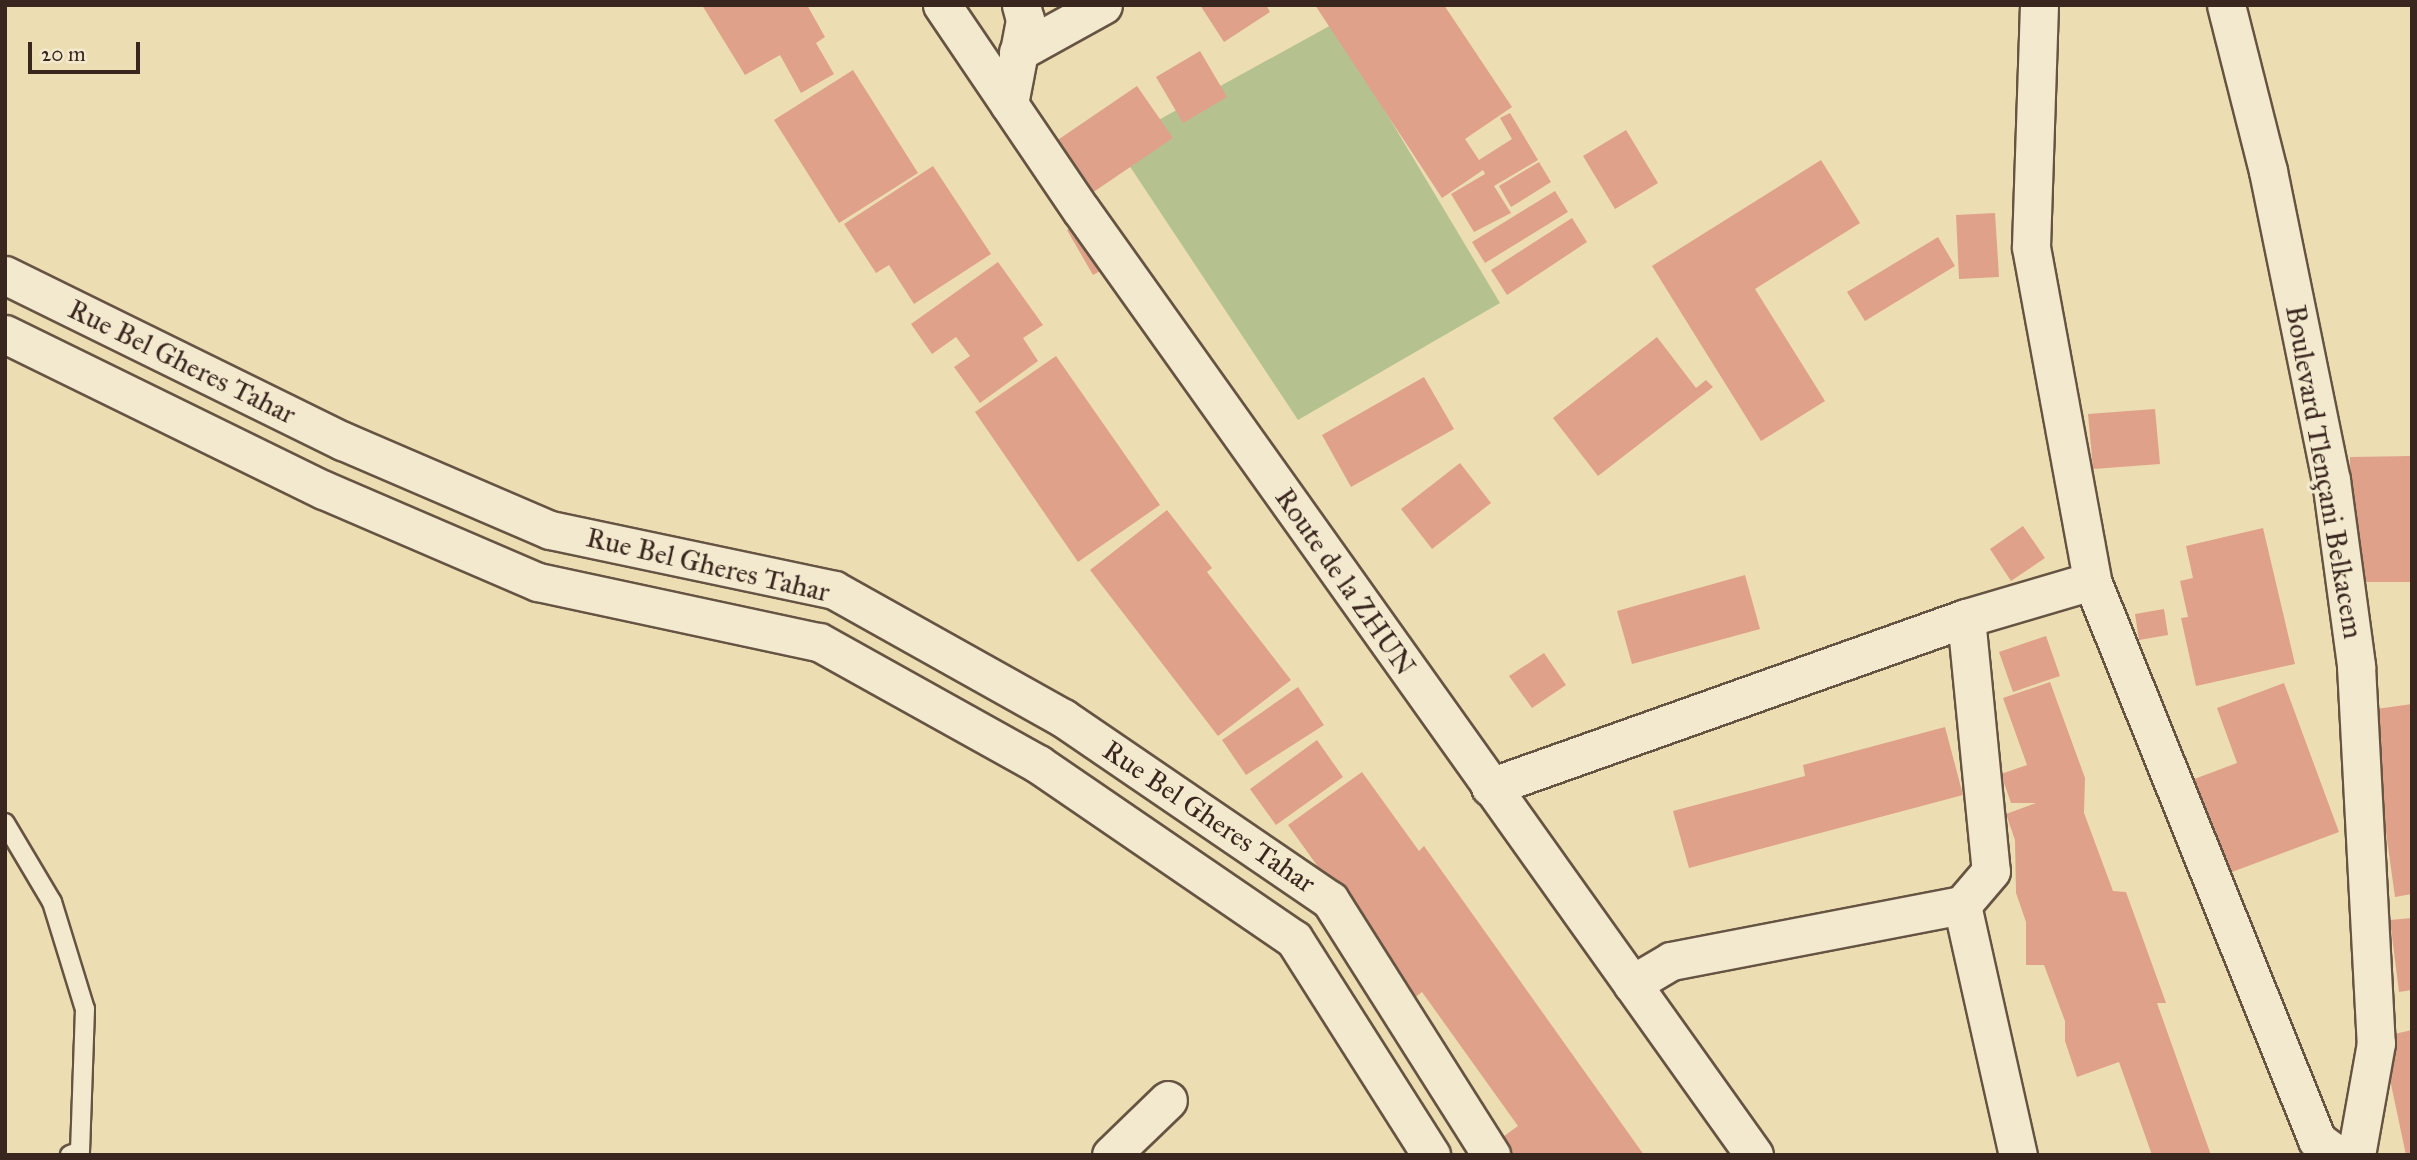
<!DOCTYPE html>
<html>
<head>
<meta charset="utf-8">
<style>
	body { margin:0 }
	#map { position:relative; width:2417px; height:1160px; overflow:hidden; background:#edddb3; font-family:"IM FELL Great Primer",serif }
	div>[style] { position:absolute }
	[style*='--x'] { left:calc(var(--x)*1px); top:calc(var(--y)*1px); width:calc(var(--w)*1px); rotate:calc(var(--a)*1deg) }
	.green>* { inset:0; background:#b5c28f }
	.building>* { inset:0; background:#dfa189 }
	.roads { filter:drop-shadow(2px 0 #665443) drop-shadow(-2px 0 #665443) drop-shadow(0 2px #665443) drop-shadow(0 -2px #665443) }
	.service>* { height:18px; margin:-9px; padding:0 9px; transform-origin:9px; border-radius:9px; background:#f3e9ce }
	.minor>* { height:37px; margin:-18.5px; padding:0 18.5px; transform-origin:18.5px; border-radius:18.5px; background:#f3e9ce }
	span { translate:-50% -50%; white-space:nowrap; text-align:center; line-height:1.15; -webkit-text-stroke:7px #f3e9ce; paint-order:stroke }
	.street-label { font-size:28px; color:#39261e }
	.frame { position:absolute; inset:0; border:7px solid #39261e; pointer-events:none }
	.scale { position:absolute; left:28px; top:42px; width:112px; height:32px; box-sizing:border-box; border:4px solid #39261e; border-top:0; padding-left:9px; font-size:21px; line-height:24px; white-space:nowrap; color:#39261e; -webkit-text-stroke:5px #f3e9ce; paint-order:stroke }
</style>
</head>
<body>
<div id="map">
	<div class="green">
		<div style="clip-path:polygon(1333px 24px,1500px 303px,1298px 420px,1115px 144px)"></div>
	</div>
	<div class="building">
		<div style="clip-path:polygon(702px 5px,807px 5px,825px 37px,816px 43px,834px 74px,801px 93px,780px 55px,745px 75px)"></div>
		<div style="clip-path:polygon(1200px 5px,1266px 5px,1270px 12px,1224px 42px)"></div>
		<div style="clip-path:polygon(1315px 5px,1444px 5px,1512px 107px,1465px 139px,1479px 160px,1512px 139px,1500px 118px,1510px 113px,1538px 160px,1494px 186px,1511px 213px,1474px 232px,1451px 194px,1485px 174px,1483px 170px,1442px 198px)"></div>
		<div style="clip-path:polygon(1200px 51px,1227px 97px,1183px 123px,1156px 77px)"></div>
		<div style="clip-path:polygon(853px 70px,918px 173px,839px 223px,774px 120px)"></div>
		<div style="clip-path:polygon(1137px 86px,1173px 138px,1092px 193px,1127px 256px,1093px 275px,1067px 230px,1088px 218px,1043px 150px)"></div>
		<div style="clip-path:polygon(1626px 130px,1658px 183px,1615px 209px,1583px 156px)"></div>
		<div style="clip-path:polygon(1821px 160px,1860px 223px,1755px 289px,1825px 401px,1761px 441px,1652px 266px)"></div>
		<div style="clip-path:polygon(1539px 162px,1551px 182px,1511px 207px,1499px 186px)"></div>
		<div style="clip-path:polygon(933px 166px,991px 254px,914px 304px,889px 265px,876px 273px,844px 224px)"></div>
		<div style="clip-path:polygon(1555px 191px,1568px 212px,1485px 263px,1472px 242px)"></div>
		<div style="clip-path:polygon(1995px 213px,1999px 277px,1959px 279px,1956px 215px)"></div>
		<div style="clip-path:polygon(1572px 218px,1587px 242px,1507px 295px,1491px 270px)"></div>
		<div style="clip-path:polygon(1938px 237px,1955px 266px,1865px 321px,1847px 292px)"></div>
		<div style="clip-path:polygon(998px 262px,1043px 325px,1023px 338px,1038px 361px,980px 403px,954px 367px,970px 356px,956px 337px,932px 354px,911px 324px)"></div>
		<div style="clip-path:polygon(1657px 337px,1696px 388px,1706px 380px,1713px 387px,1598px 476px,1553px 418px)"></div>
		<div style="clip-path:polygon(1056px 356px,1160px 505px,1078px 562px,975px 412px)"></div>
		<div style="clip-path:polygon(1424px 377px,1454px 429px,1351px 487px,1322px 435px)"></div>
		<div style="clip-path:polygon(2155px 409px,2160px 464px,2093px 469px,2088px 414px)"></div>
		<div style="clip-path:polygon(2412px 456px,2412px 582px,2358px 582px,2358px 538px,2350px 538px,2350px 457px)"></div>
		<div style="clip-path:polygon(1460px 463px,1491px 503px,1432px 549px,1401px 509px)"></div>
		<div style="clip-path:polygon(1167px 510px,1212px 568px,1207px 572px,1291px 680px,1218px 736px,1090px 570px)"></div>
		<div style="clip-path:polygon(2023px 526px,2045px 558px,2011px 581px,1990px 549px)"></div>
		<div style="clip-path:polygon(2263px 528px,2295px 664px,2196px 686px,2181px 618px,2188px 617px,2180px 581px,2193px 578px,2186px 546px)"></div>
		<div style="clip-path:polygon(1745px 575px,1760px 629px,1632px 664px,1617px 611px)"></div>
		<div style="clip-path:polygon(2164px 609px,2168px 635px,2139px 640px,2135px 614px)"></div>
		<div style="clip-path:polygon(2046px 636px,2060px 676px,2013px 692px,1999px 652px)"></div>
		<div style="clip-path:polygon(1544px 653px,1566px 685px,1532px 708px,1509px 676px)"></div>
		<div style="clip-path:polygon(2050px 682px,2085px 778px,2084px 813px,2113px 891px,2126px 892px,2166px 1003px,2157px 1003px,2211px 1155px,2152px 1155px,2119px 1062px,2077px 1077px,2065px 1041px,2065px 1021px,2044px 965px,2026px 965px,2026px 922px,2016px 893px,2015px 840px,2006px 814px,2036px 803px,2011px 803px,2001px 774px,2027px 765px,2003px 698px)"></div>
		<div style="clip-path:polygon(2284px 683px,2339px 832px,2224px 875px,2189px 781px,2237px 763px,2217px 708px)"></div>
		<div style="clip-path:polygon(1298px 687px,1324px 725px,1246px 775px,1222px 740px)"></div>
		<div style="clip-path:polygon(2412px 704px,2412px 894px,2395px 897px,2369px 710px)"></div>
		<div style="clip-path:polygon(1945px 727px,1963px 795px,1689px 868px,1673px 811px,1805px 776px,1803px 765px)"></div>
		<div style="clip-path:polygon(1317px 740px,1343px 777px,1276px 825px,1250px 789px)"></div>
		<div style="clip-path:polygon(1362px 772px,1419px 851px,1424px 846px,1644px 1155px,1501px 1155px,1493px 1144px,1518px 1126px,1422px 992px,1413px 999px,1288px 825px)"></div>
		<div style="clip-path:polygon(2412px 918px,2412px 990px,2399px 992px,2390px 920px)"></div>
		<div style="clip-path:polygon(2412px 1030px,2412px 1155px,2406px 1155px,2381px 1037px)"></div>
	</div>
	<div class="roads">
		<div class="service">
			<div style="--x:5;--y:823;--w:92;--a:59.3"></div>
			<div style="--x:52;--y:902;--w:112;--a:72.9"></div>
			<div style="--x:85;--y:1009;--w:142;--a:92"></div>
			<div style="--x:80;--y:1151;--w:11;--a:158"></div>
		</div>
		<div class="minor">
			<div style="--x:942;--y:5;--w:248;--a:55.9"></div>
			<div style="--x:1081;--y:210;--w:1160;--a:54.54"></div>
			<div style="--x:2039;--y:5;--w:242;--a:91.9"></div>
			<div style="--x:2031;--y:247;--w:340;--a:79.6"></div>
			<div style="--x:2092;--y:581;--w:603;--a:68.07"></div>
			<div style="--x:2317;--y:1140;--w:26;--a:36"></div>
			<div style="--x:2226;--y:5;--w:171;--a:75.8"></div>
			<div style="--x:2268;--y:171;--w:315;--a:78.5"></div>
			<div style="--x:2331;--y:480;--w:188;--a:82.3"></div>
			<div style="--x:2356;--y:666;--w:378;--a:87"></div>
			<div style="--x:2376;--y:1043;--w:114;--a:100.1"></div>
			<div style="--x:1018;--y:52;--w:97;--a:-28.9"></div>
			<div style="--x:1009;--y:104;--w:86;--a:-79.2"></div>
			<div style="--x:1025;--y:20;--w:16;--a:-105"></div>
			<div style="--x:5;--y:275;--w:377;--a:26.2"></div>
			<div style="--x:343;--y:441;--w:225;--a:23.3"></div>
			<div style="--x:550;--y:530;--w:290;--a:11.9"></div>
			<div style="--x:834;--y:590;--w:262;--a:29.2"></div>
			<div style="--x:1063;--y:718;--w:323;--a:34.3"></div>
			<div style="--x:1330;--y:900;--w:302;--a:57.7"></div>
			<div style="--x:5;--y:334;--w:355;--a:26.1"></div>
			<div style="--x:324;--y:490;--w:233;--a:23.3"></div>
			<div style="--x:538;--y:582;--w:287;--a:12.1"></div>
			<div style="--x:819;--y:642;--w:251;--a:29.1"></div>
			<div style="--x:1038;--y:764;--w:310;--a:34.4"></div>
			<div style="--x:1294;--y:939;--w:256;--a:57.6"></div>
			<div style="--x:1966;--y:618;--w:131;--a:-16.4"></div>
			<div style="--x:1490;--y:787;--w:505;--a:-19.55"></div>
			<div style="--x:1966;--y:618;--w:254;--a:84.4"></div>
			<div style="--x:1991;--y:871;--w:45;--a:130.5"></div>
			<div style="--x:1962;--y:905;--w:256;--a:77.4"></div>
			<div style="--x:1632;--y:984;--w:45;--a:-30.5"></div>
			<div style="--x:1671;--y:961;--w:296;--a:-10.9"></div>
			<div style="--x:1111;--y:1155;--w:79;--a:-44"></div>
		</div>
	</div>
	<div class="street-label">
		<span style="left:182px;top:362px;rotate:26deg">Rue Bel Gheres Tahar</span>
		<span style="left:2324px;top:472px;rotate:80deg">Boulevard Tlençani Belkacem</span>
		<span style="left:708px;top:565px;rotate:13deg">Rue Bel Gheres Tahar</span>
		<span style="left:1345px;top:582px;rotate:55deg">Route de la ZHUN</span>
		<span style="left:1209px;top:817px;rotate:34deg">Rue Bel Gheres Tahar</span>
	</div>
	<div class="frame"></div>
	<div class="scale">20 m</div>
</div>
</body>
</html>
